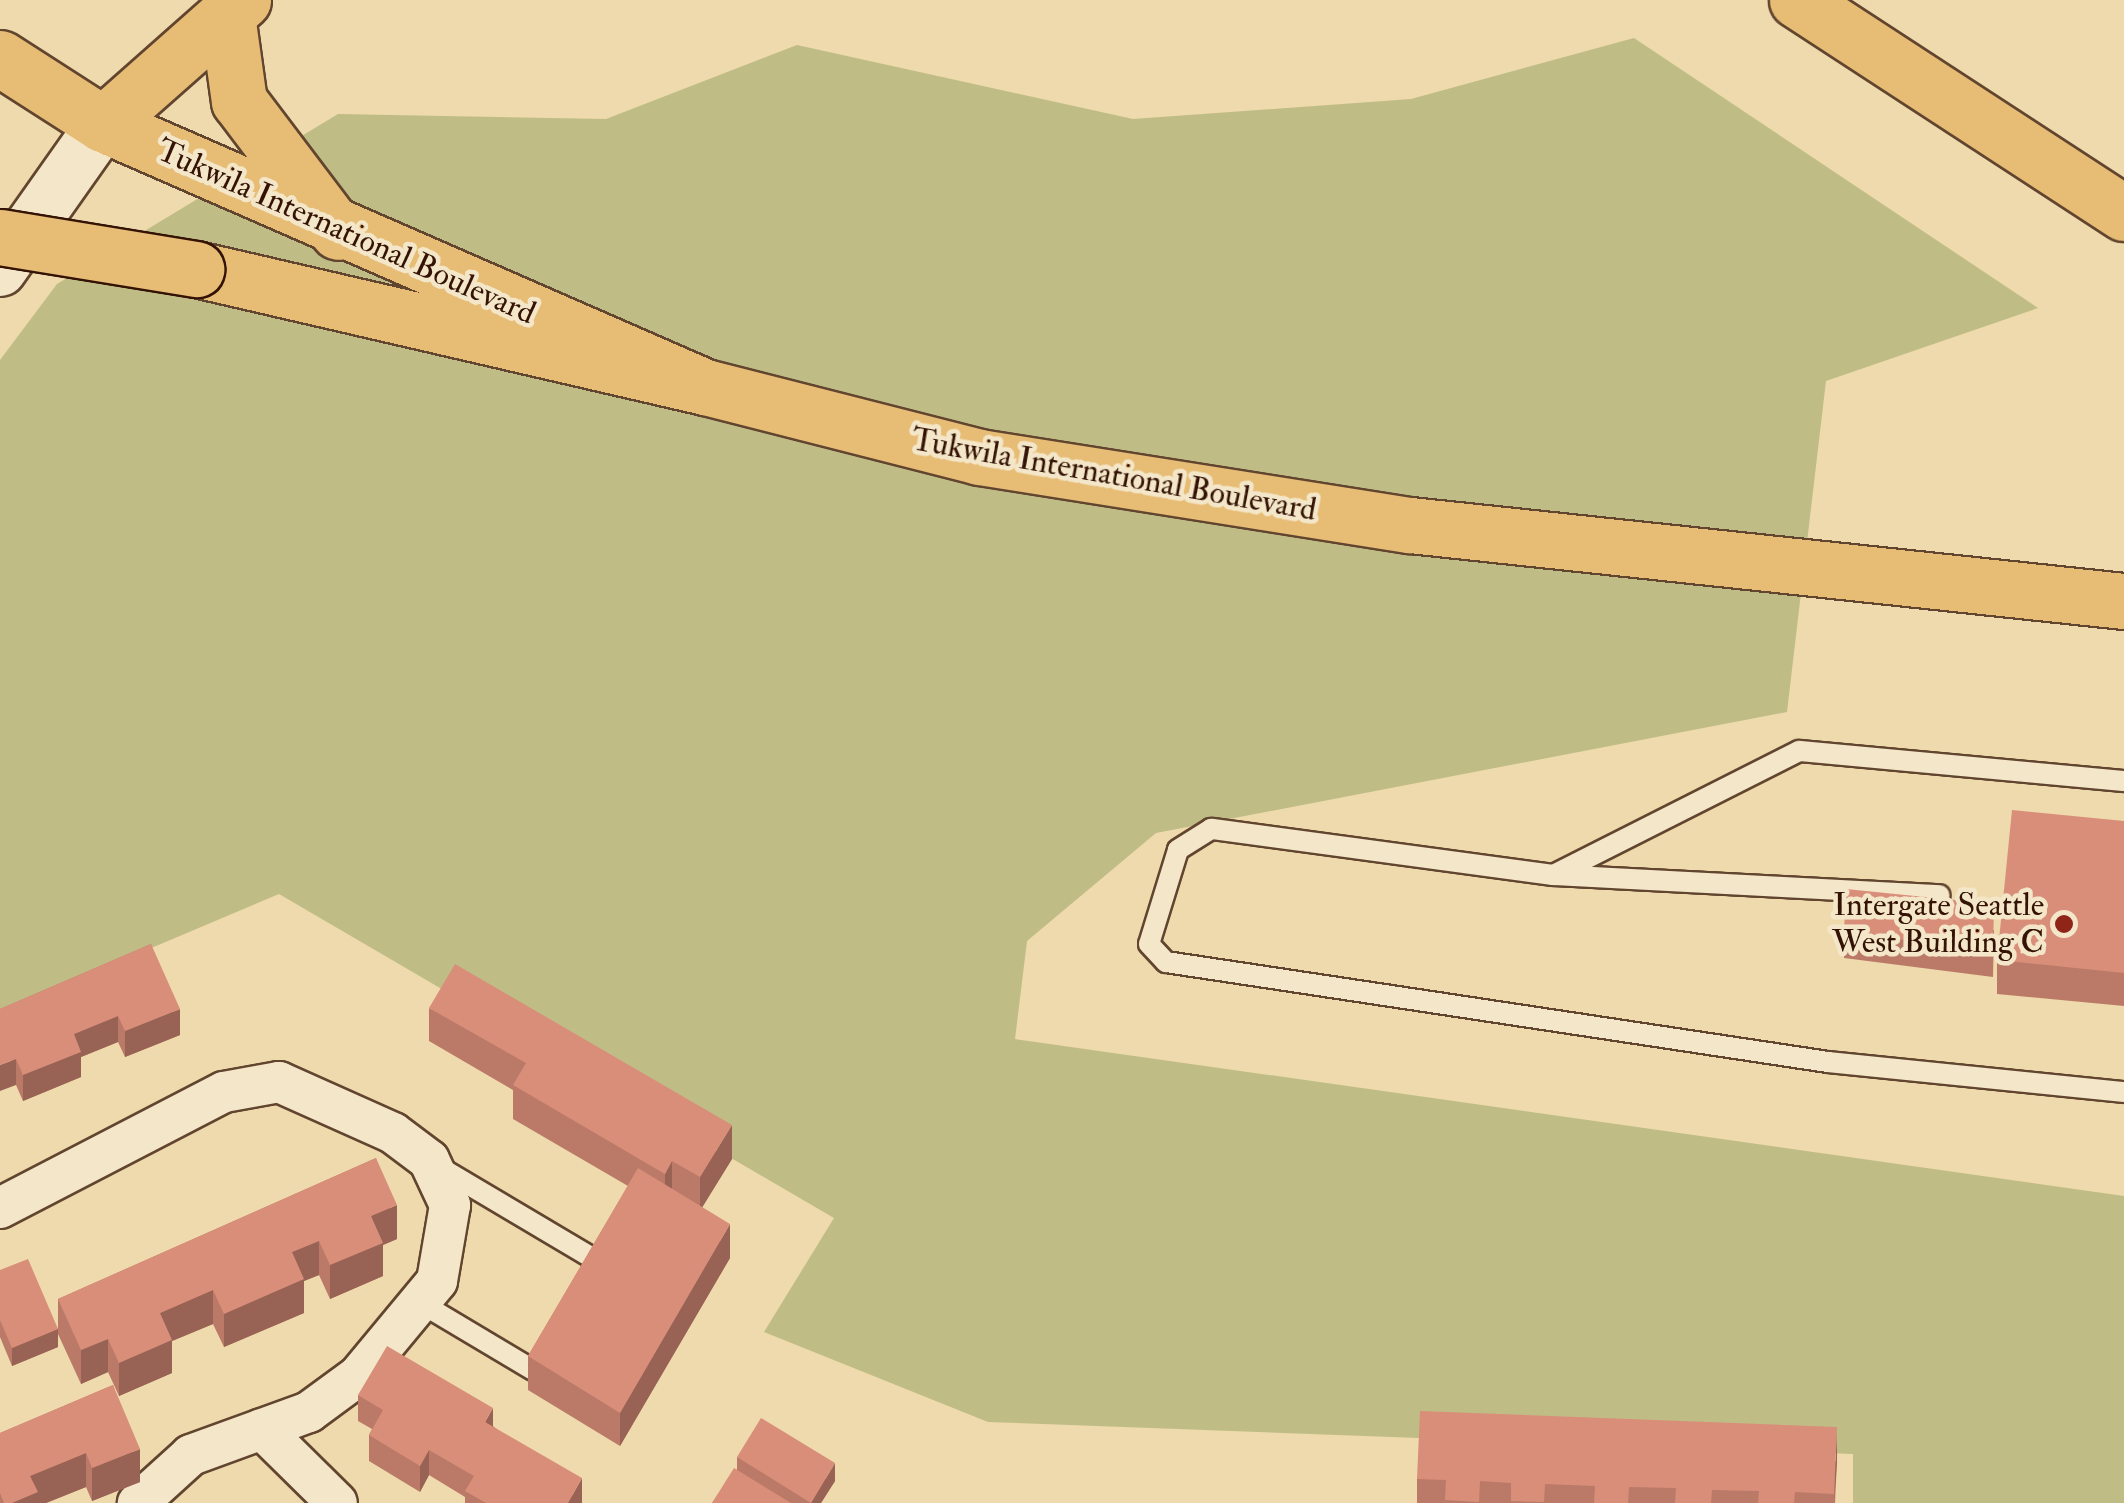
<!DOCTYPE html>
<html>
<head>
<meta charset="utf-8">
<style>
	body { margin:0 }
	#map { position:relative; width:2124px; height:1503px; overflow:hidden; background:#eedaac; font-family:"IM FELL Double Pica",serif }
	div>[style] { position:absolute }
	[style*='--x'] { left:calc(var(--x)*1px); top:calc(var(--y)*1px); width:calc(var(--w)*1px); rotate:calc(var(--a)*1deg) }
	.green>* { inset:0; background:#bfbd85 }
	.roads { filter:drop-shadow(2px 0 #62452f) drop-shadow(-2px 0 #62452f) drop-shadow(0 2px #62452f) drop-shadow(0 -2px #62452f) }
	.service>* { height:20px; margin:-10px; padding:0 10px; transform-origin:10px; border-radius:10px; background:#f4e7c9 }
	.minor>* { height:40px; margin:-20px; padding:0 20px; transform-origin:20px; border-radius:20px; background:#f4e7c9 }
	.tertiary>* { height:52px; margin:-26px; padding:0 26px; transform-origin:26px; border-radius:26px; background:#f4e7c9 }
	.primary>* { height:55px; margin:-27.5px; padding:0 27.5px; transform-origin:27.5px; border-radius:27.5px; background:#e7bd76 }
	.motorway>* { height:55px; margin:-27.5px; padding:0 27.5px; transform-origin:27.5px; border-radius:27.5px; background:#e7bd76 }
	.bridges { filter:drop-shadow(2px 0 #341305) drop-shadow(-2px 0 #341305) drop-shadow(0 2px #341305) drop-shadow(0 -2px #341305) }
	.motorway-bridge>* { height:55px; margin:-27.5px; padding:0 27.5px; transform-origin:27.5px; border-radius:27.5px; background:#e7bd76 }
	.wall>* { inset:0; background:#bb7a68 }
	.shaded-wall>* { inset:0; background:#986355 }
	.building>* { inset:0; background:#d98e79 }
	.dots>* { width:28px; height:28px; translate:-50% -50%; box-sizing:border-box; border:5px solid #f4e7c9; border-radius:50% }
	span { translate:-50% -50%; white-space:nowrap; text-align:center; line-height:1.15; -webkit-text-stroke:9px #f4e7c9; paint-order:stroke }
	.street-label { font-size:32px; color:#341305 }
	.poi-label { font-size:32px; color:#341305 }
	.right { translate:-100% -50%; text-align:right }
</style>
</head>
<body>
<div id="map">
	<div class="green">
		<div style="clip-path:polygon(1634px 38px,2038px 308px,1826px 381px,1787px 712px,1156px 833px,1027px 941px,1015px 1039px,2124px 1196px,2124px 1503px,1853px 1503px,1853px 1454px,988px 1422px,764px 1332px,834px 1218px,279px 894px,0 1012px,0 360px,57px 284px,338px 114px,606px 119px,797px 45px,1133px 119px,1411px 99px)"></div>
	</div>
	<div class="roads">
		<div class="service">
			<div style="--x:2124;--y:781;--w:326;--a:-174.7"></div>
			<div style="--x:1799;--y:751;--w:275;--a:153.2"></div>
			<div style="--x:1553;--y:875;--w:345;--a:-172.3"></div>
			<div style="--x:1211;--y:829;--w:39;--a:148"></div>
			<div style="--x:1178;--y:850;--w:98;--a:107.1"></div>
			<div style="--x:1149;--y:944;--w:25;--a:47"></div>
			<div style="--x:1166;--y:962;--w:670;--a:8.59"></div>
			<div style="--x:1828;--y:1062;--w:298;--a:5.8"></div>
			<div style="--x:1555;--y:875;--w:385;--a:3"></div>
			<div style="--x:439;--y:1167;--w:174;--a:30.7"></div>
			<div style="--x:419;--y:1302;--w:133;--a:30.8"></div>
		</div>
		<div class="minor">
			<div style="--x:0;--y:1208;--w:252;--a:-27.4"></div>
			<div style="--x:224;--y:1092;--w:56;--a:-10.3"></div>
			<div style="--x:279;--y:1082;--w:125;--a:24.1"></div>
			<div style="--x:393;--y:1133;--w:45;--a:36.9"></div>
			<div style="--x:429;--y:1160;--w:50;--a:65"></div>
			<div style="--x:450;--y:1205;--w:77;--a:99.7"></div>
			<div style="--x:437;--y:1281;--w:124;--a:129.7"></div>
			<div style="--x:358;--y:1376;--w:61;--a:143.7"></div>
			<div style="--x:309;--y:1412;--w:126;--a:160"></div>
			<div style="--x:191;--y:1455;--w:72;--a:137.8"></div>
			<div style="--x:262;--y:1429;--w:105;--a:44.6"></div>
		</div>
		<div class="tertiary">
			<div style="--x:0;--y:270;--w:179;--a:-54.8"></div>
		</div>
		<div class="primary">
			<div style="--x:0;--y:58;--w:122;--a:32.7"></div>
			<div style="--x:103;--y:124;--w:657;--a:23.6"></div>
			<div style="--x:705;--y:387;--w:283;--a:14.3"></div>
			<div style="--x:979;--y:457;--w:436;--a:9"></div>
			<div style="--x:1410;--y:525;--w:718;--a:6.08"></div>
		</div>
		<div class="motorway">
			<div style="--x:1797;--y:0;--w:390;--a:33.1"></div>
			<div style="--x:227;--y:15;--w:87;--a:82.1"></div>
			<div style="--x:239;--y:101;--w:164;--a:52.9"></div>
			<div style="--x:103;--y:124;--w:187;--a:-41.5"></div>
			<div style="--x:196;--y:269;--w:522;--a:13.05"></div>
		</div>
	</div>
	<div class="bridges">
		<div class="motorway-bridge">
			<div style="--x:0;--y:237;--w:199;--a:9.3"></div>
		</div>
	</div>
	<div class="wall">
		<div style="clip-path:polygon(2124px 821px,2124px 1006px,1997px 994px,1997px 960px)"></div>
		<div style="clip-path:polygon(1994px 930px,1993px 977px,1844px 958px,1844px 932px)"></div>
		<div style="clip-path:polygon(151px 944px,180px 1035px,125px 1057px,118px 1042px,81px 1057px,81px 1077px,23px 1101px,16px 1085px,0 1009px)"></div>
		<div style="clip-path:polygon(429px 1008px,732px 1159px,702px 1207px,730px 1258px,620px 1446px,528px 1390px,528px 1356px,628px 1186px,513px 1119px,513px 1090px,429px 1041px)"></div>
		<div style="clip-path:polygon(376px 1158px,397px 1239px,383px 1245px,383px 1276px,330px 1299px,319px 1275px,304px 1281px,304px 1313px,224px 1347px,213px 1324px,172px 1341px,172px 1373px,119px 1396px,108px 1372px,81px 1384px,58px 1334px,58px 1347px,12px 1366px,0 1337px,0 1270px,58px 1329px,58px 1299px)"></div>
		<div style="clip-path:polygon(113px 1385px,140px 1482px,92px 1501px,86px 1487px,46px 1503px,0 1503px,0 1433px)"></div>
		<div style="clip-path:polygon(358px 1395px,493px 1426px,582px 1503px,465px 1503px,465px 1497px,429px 1475px,420px 1492px,369px 1461px,369px 1435px,372px 1429px,358px 1421px)"></div>
		<div style="clip-path:polygon(737px 1457px,835px 1481px,821px 1503px,712px 1503px,737px 1469px)"></div>
		<div style="clip-path:polygon(1837px 1461px,1835px 1503px,1417px 1503px,1417px 1479px)"></div>
	</div>
	<div class="shaded-wall">
		<div style="clip-path:polygon(180px 1009px,180px 1035px,125px 1057px,125px 1031px)"></div>
		<div style="clip-path:polygon(118px 1016px,118px 1042px,81px 1057px,81px 1077px,23px 1101px,23px 1075px,74px 1034px)"></div>
		<div style="clip-path:polygon(16px 1059px,16px 1085px,0 1091px,0 1065px)"></div>
		<div style="clip-path:polygon(732px 1125px,732px 1159px,700px 1211px,700px 1177px)"></div>
		<div style="clip-path:polygon(672px 1161px,672px 1194px,665px 1207px,665px 1174px)"></div>
		<div style="clip-path:polygon(397px 1205px,397px 1239px,383px 1245px,383px 1276px,330px 1299px,330px 1265px,371px 1216px)"></div>
		<div style="clip-path:polygon(730px 1224px,730px 1258px,620px 1446px,620px 1413px)"></div>
		<div style="clip-path:polygon(319px 1241px,319px 1275px,304px 1281px,304px 1313px,224px 1347px,224px 1314px,292px 1252px)"></div>
		<div style="clip-path:polygon(213px 1290px,213px 1324px,172px 1341px,172px 1373px,119px 1396px,119px 1363px,160px 1313px)"></div>
		<div style="clip-path:polygon(58px 1329px,58px 1347px,12px 1366px,12px 1348px)"></div>
		<div style="clip-path:polygon(108px 1339px,108px 1372px,81px 1384px,81px 1350px)"></div>
		<div style="clip-path:polygon(493px 1408px,493px 1434px,485px 1422px)"></div>
		<div style="clip-path:polygon(1837px 1427px,1837px 1461px,1834px 1503px)"></div>
		<div style="clip-path:polygon(140px 1449px,140px 1482px,92px 1501px,92px 1468px)"></div>
		<div style="clip-path:polygon(429px 1450px,429px 1475px,420px 1492px,420px 1466px)"></div>
		<div style="clip-path:polygon(86px 1453px,86px 1487px,46px 1503px,12px 1503px,30px 1476px)"></div>
		<div style="clip-path:polygon(835px 1463px,835px 1481px,821px 1503px,811px 1503px)"></div>
		<div style="clip-path:polygon(582px 1478px,582px 1503px,568px 1503px)"></div>
	</div>
	<div class="building">
		<div style="clip-path:polygon(2012px 810px,2124px 821px,2124px 973px,1997px 960px)"></div>
		<div style="clip-path:polygon(1846px 889px,1994px 904px,1993px 951px,1844px 932px)"></div>
		<div style="clip-path:polygon(151px 944px,180px 1009px,125px 1031px,118px 1016px,74px 1034px,81px 1052px,23px 1075px,16px 1059px,0 1065px,0 1009px)"></div>
		<div style="clip-path:polygon(455px 964px,732px 1125px,700px 1177px,672px 1161px,665px 1174px,513px 1085px,526px 1063px,429px 1008px)"></div>
		<div style="clip-path:polygon(376px 1158px,397px 1205px,371px 1216px,383px 1243px,330px 1265px,319px 1241px,292px 1252px,304px 1279px,224px 1314px,213px 1290px,160px 1313px,172px 1340px,119px 1363px,108px 1339px,81px 1350px,58px 1299px)"></div>
		<div style="clip-path:polygon(638px 1168px,730px 1224px,620px 1413px,528px 1356px)"></div>
		<div style="clip-path:polygon(28px 1259px,58px 1329px,12px 1348px,0 1320px,0 1270px)"></div>
		<div style="clip-path:polygon(387px 1346px,493px 1408px,485px 1422px,582px 1478px,568px 1503px,486px 1503px,465px 1491px,474px 1476px,429px 1450px,420px 1466px,369px 1435px,383px 1410px,358px 1395px)"></div>
		<div style="clip-path:polygon(113px 1385px,140px 1449px,92px 1468px,86px 1453px,30px 1476px,38px 1492px,12px 1503px,4px 1503px,0 1493px,0 1433px)"></div>
		<div style="clip-path:polygon(1420px 1411px,1837px 1427px,1834px 1494px,1795px 1492px,1794px 1503px,1758px 1503px,1759px 1491px,1712px 1490px,1711px 1503px,1675px 1503px,1676px 1488px,1629px 1487px,1628px 1503px,1594px 1503px,1595px 1486px,1545px 1484px,1544px 1502px,1511px 1501px,1511px 1483px,1480px 1481px,1479px 1502px,1445px 1500px,1446px 1480px,1417px 1479px)"></div>
		<div style="clip-path:polygon(761px 1418px,835px 1463px,811px 1503px,737px 1457px)"></div>
		<div style="clip-path:polygon(734px 1468px,791px 1503px,712px 1503px)"></div>
	</div>
	<div class="dots">
		<div style="left:2064px;top:924px;background:#8f2418"></div>
	</div>
	<div class="street-label">
		<span style="left:346px;top:232px;rotate:24deg">Tukwila International Boulevard</span>
		<span style="left:1114px;top:475px;rotate:10deg">Tukwila International Boulevard</span>
	</div>
	<div class="poi-label">
		<span class="right" style="left:2044px;top:924px">Intergate Seattle<br>West Building C</span>
	</div>
</div>
</body>
</html>
